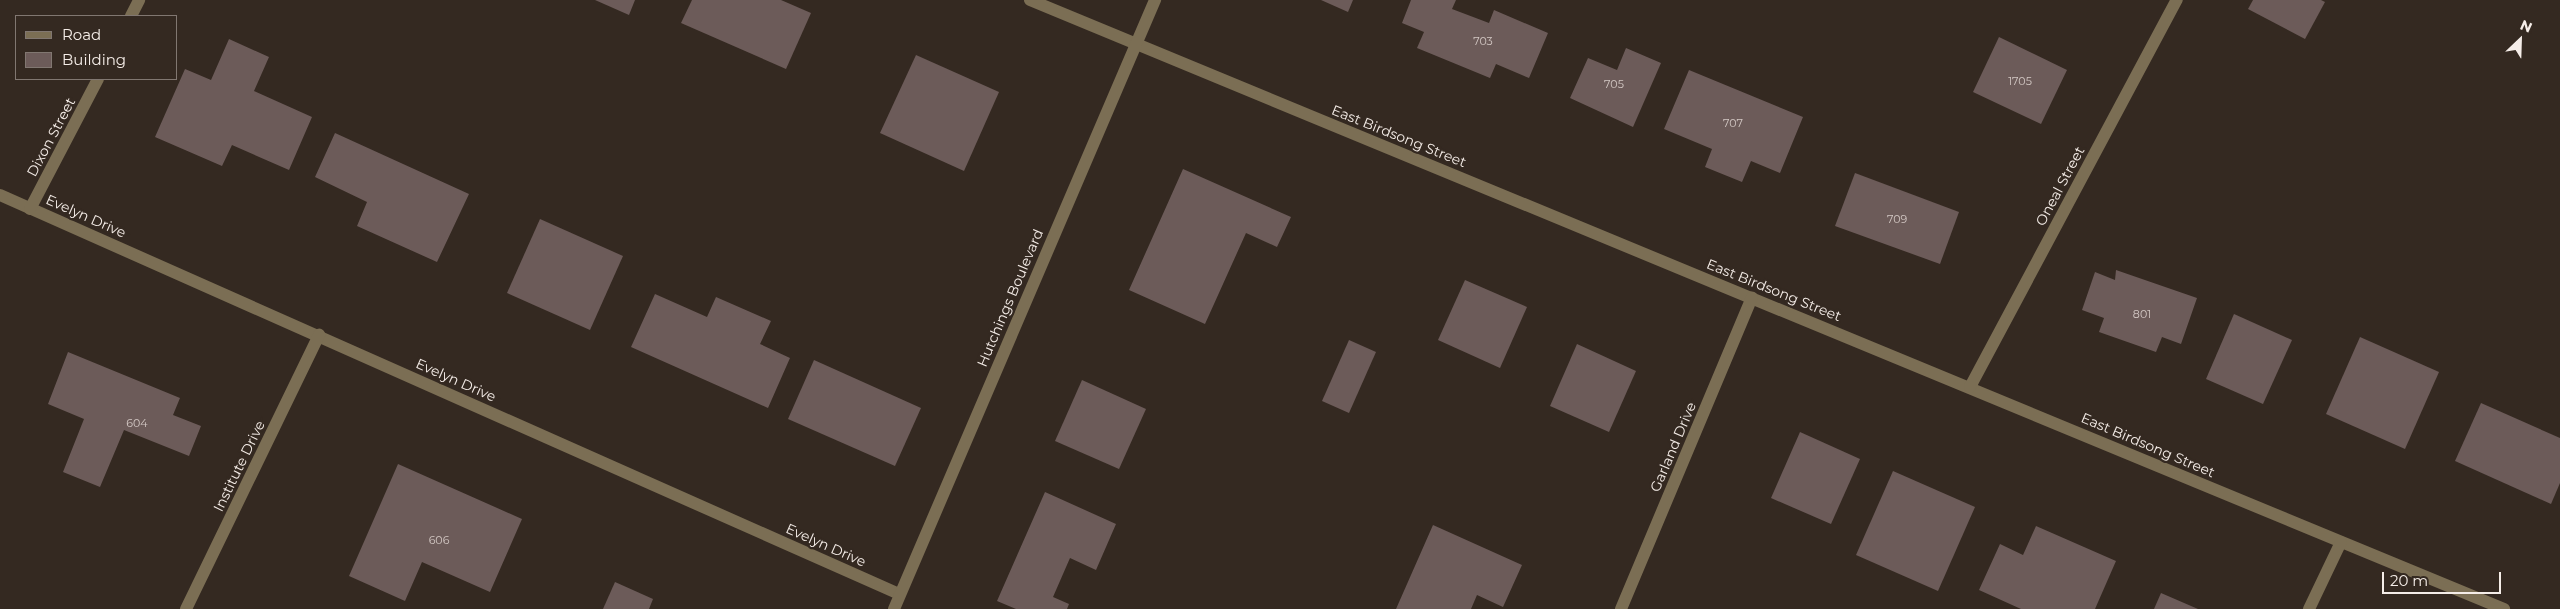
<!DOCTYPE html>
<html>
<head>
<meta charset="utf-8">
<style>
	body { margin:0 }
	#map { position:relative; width:2560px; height:609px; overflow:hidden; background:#342921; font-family:Montserrat,sans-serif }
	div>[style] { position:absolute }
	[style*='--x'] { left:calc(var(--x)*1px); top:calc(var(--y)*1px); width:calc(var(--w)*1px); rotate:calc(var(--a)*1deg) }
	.building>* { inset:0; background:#6c5b59 }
	.minor>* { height:12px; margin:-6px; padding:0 6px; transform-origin:6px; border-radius:6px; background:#7b6e54 }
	span { translate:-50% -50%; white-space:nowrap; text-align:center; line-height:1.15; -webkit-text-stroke:4.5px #342921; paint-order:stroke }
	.number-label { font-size:11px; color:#d3c8c4 }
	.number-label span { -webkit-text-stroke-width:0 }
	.street-label { font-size:14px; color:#f5ede8 }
	.legend { position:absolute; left:15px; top:15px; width:162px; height:65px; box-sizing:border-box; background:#342921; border:1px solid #817771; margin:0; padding:6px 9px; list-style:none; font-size:15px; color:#f5ede8 }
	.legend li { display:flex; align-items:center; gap:10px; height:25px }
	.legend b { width:25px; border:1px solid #817771 }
	.north { position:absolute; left:2495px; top:15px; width:50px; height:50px; -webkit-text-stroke:4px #342921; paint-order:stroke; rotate:24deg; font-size:14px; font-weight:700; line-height:20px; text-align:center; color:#f5ede8 }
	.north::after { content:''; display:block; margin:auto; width:18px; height:22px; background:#f5ede8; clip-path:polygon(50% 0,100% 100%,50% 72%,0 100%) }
	.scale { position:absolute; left:2382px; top:572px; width:119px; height:22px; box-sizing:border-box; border:2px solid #f5ede8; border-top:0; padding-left:6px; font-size:15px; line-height:18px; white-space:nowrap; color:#f5ede8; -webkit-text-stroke:4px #342921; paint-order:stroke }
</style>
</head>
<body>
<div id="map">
	<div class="building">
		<div style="clip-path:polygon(595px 0,635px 0,629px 15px)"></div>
		<div style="clip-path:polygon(692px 0,781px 0,811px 13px,786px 69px,681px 23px)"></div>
		<div style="clip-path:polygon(1321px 0,1353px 0,1348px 12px)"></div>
		<div style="clip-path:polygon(1411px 0,1456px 0,1452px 9px,1489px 23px,1494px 10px,1548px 33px,1529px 78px,1496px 64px,1490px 78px,1417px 48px,1424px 32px,1402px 23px)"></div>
		<div style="clip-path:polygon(2253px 0,2321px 0,2325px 2px,2305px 39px,2248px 9px)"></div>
		<div style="clip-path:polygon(1999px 37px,2067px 70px,2041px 124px,1973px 92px)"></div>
		<div style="clip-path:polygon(229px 39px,269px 57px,254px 91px,312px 117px,289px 170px,232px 145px,222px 166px,155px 137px,185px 69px,211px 80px)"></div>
		<div style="clip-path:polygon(1626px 48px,1661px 63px,1633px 127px,1570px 98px,1588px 58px,1617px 70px)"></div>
		<div style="clip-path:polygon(916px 55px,999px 92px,964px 171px,880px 133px)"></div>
		<div style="clip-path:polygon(1689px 70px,1803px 117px,1780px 173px,1751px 161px,1742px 182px,1705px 167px,1712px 149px,1664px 129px)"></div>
		<div style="clip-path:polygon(335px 133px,469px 194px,437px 262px,357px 226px,367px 202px,315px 177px)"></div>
		<div style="clip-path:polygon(1183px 169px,1291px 217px,1277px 247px,1246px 233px,1205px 324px,1129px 290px)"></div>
		<div style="clip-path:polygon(1855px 173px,1959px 212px,1940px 264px,1835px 226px)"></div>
		<div style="clip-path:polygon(540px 219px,623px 256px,590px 330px,507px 293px)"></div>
		<div style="clip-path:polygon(2116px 270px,2197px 298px,2181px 344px,2162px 337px,2156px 352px,2099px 332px,2104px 318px,2082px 310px,2095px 272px,2115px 280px)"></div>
		<div style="clip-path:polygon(1465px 280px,1527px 307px,1500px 368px,1438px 340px)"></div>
		<div style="clip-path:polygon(655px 294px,707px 317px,716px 297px,771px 321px,760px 344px,790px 358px,768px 408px,631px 347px)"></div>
		<div style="clip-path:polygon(2234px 314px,2292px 340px,2263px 404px,2206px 379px)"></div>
		<div style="clip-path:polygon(2360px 337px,2439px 372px,2405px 449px,2326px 414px)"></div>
		<div style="clip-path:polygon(1349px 340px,1376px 352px,1349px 413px,1322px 401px)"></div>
		<div style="clip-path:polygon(1577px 344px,1636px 371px,1609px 432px,1550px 406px)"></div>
		<div style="clip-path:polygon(68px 352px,180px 398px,173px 415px,201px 426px,189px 456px,124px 430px,100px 487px,63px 472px,84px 419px,48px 404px)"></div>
		<div style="clip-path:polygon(814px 360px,921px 408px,895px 466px,788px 419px)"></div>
		<div style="clip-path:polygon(1082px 380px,1146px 409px,1119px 469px,1055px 441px)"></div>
		<div style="clip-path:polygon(2481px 403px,2560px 438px,2560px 483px,2551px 504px,2455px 461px)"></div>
		<div style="clip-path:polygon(1800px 432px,1860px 459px,1831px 524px,1771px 498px)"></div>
		<div style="clip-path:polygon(398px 464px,522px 519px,490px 592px,422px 562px,405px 601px,349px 576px)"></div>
		<div style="clip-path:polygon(1893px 471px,1975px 507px,1938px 591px,1856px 555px)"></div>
		<div style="clip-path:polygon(1045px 492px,1116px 524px,1096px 570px,1070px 558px,1053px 597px,1069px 604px,1067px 609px,1016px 609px,997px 601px)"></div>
		<div style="clip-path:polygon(1433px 525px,1522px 565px,1503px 607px,1477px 595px,1471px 609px,1396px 609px)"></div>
		<div style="clip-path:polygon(2036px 526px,2116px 561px,2095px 609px,2021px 609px,1979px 590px,2000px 544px,2023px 555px)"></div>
		<div style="clip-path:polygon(615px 582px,653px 599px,649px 609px,603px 609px)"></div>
		<div style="clip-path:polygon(2161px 593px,2198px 609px,2154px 609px)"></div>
	</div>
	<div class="minor">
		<div style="--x:1030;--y:0;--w:1595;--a:22.45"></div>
		<div style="--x:131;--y:16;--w:18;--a:-63"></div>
		<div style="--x:0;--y:195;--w:984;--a:23.93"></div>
		<div style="--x:30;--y:209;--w:147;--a:-62.4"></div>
		<div style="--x:1970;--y:387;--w:439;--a:-61.9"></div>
		<div style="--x:186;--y:609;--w:305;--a:-64.1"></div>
		<div style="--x:894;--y:609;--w:663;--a:-66.8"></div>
		<div style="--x:1621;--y:609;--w:338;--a:-67.2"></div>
		<div style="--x:2309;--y:609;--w:74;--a:-64.5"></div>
	</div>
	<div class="number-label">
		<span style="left:1483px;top:41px">703</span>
		<span style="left:2020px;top:81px">1705</span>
		<span style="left:1614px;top:84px">705</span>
		<span style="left:1733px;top:123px">707</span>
		<span style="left:1897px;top:219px">709</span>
		<span style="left:2142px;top:314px">801</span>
		<span style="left:137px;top:423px">604</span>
		<span style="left:439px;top:540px">606</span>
	</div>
	<div class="street-label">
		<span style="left:1399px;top:136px;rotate:22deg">East Birdsong Street</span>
		<span style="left:51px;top:137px;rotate:-62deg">Dixon Street</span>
		<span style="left:2060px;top:186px;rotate:-62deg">Oneal Street</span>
		<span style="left:86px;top:216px;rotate:24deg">Evelyn Drive</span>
		<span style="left:1774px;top:290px;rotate:22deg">East Birdsong Street</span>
		<span style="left:1010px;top:298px;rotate:-67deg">Hutchings Boulevard</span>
		<span style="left:456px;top:380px;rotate:24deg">Evelyn Drive</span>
		<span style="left:2148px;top:445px;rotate:23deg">East Birdsong Street</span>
		<span style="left:1673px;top:447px;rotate:-67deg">Garland Drive</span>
		<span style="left:239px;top:466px;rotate:-64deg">Institute Drive</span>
		<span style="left:826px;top:545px;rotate:24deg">Evelyn Drive</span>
	</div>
	<ul class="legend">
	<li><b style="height:6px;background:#7b6e54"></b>Road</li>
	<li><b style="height:14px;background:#6c5b59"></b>Building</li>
	</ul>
	<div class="north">N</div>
	<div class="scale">20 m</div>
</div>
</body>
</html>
